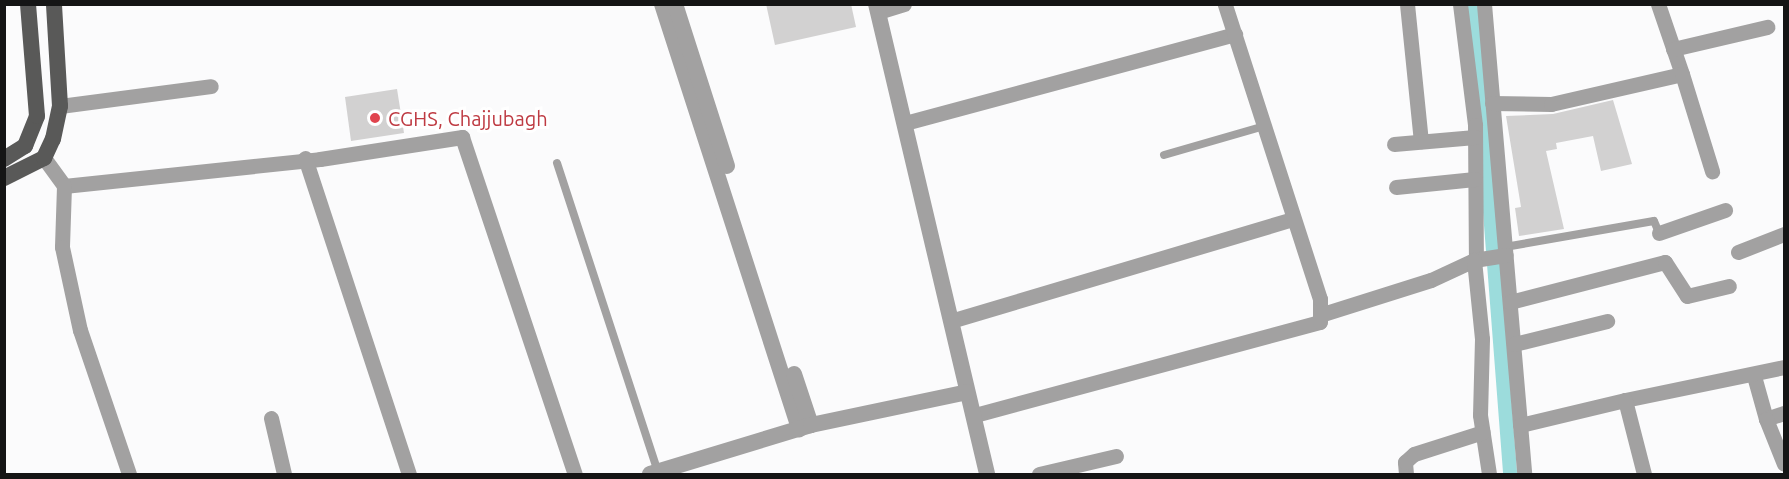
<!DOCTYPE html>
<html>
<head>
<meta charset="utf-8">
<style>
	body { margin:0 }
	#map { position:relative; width:1789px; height:479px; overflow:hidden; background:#fbfbfc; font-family:Ubuntu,sans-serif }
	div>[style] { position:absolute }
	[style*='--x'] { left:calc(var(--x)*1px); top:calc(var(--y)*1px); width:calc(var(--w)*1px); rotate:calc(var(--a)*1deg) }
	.canal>* { height:14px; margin:-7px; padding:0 7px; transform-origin:7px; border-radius:7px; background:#9cdcdc }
	.building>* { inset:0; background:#d2d1d1 }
	.service>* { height:8px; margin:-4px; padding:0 4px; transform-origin:4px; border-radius:4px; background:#a2a1a1 }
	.minor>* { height:15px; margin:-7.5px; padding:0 7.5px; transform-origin:7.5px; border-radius:7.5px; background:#a2a1a1 }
	.tertiary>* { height:16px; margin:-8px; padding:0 8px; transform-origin:8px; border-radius:8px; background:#a2a1a1 }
	.primary>* { height:16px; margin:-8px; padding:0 8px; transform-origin:8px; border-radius:8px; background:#595958 }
	.dots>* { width:16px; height:16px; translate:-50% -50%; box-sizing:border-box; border:3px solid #fff; border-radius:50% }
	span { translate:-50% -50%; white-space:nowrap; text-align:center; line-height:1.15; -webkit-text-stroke:6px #fff; paint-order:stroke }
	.health-label { font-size:20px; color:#be3a42 }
	.left { translate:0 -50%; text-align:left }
	.frame { position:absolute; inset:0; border:6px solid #151515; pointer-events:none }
</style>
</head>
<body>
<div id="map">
	<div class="canal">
		<div style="--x:1474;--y:4;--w:471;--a:85.6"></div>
	</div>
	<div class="building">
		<div style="clip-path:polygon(766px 4px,851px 4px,856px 27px,775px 45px)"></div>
		<div style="clip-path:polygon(397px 89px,404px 133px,351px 141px,345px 97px)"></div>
		<div style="clip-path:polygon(1613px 100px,1632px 164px,1601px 171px,1593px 136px,1556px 143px,1557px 149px,1546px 151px,1564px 229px,1519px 236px,1515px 208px,1521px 207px,1506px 116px,1553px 114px)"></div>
	</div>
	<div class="service">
		<div style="--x:1164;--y:155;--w:101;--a:-16.1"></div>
		<div style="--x:557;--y:163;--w:325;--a:71.9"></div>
		<div style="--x:1505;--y:247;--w:151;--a:-9.9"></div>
		<div style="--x:1654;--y:221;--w:13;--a:67"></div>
	</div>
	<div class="minor">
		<div style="--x:1407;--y:4;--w:138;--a:84.2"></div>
		<div style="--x:1460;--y:4;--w:122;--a:82.9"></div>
		<div style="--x:1475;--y:125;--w:134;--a:89.6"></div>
		<div style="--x:1484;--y:4;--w:472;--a:85.1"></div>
		<div style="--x:1658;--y:4;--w:74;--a:71.1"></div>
		<div style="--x:878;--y:12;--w:27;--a:-17"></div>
		<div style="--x:1673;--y:49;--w:97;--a:-13.2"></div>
		<div style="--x:1492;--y:103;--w:59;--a:1"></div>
		<div style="--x:1551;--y:104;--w:134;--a:-12.9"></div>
		<div style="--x:1682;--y:74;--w:102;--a:72.8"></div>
		<div style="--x:60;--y:106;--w:152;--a:-7.5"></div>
		<div style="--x:905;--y:123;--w:342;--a:-15.1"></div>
		<div style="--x:1394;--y:144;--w:81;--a:-4.9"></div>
		<div style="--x:44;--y:158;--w:34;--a:54"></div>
		<div style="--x:64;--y:186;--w:257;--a:-6"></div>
		<div style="--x:320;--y:159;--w:144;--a:-8.8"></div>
		<div style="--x:462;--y:137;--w:355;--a:71.5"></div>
		<div style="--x:305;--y:158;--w:333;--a:71.8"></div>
		<div style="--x:64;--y:186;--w:61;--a:91.9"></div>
		<div style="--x:62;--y:247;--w:85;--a:77.8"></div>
		<div style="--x:80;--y:330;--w:152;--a:71.2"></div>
		<div style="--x:1396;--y:187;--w:79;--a:-5.8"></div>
		<div style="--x:1659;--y:233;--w:70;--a:-19.2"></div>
		<div style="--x:1738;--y:252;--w:49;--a:-21.4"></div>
		<div style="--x:1474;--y:260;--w:32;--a:-9"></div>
		<div style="--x:1510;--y:302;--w:160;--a:-14.5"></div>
		<div style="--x:1665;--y:262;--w:40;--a:57.1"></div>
		<div style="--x:1687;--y:296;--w:43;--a:-13.4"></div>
		<div style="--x:1323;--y:314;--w:113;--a:-17.5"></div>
		<div style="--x:1431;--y:280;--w:47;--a:-24.9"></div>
		<div style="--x:1474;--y:260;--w:79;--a:84.2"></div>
		<div style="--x:1482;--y:339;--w:76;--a:91.5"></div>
		<div style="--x:1480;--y:415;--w:60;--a:81.3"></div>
		<div style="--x:954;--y:320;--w:353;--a:-16.6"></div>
		<div style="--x:1514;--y:344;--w:96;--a:-13.9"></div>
		<div style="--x:1754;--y:376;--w:45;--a:74.4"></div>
		<div style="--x:1625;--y:400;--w:162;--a:-11.7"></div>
		<div style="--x:1784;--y:413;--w:19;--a:162"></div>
		<div style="--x:1766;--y:419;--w:48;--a:68.2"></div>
		<div style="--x:975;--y:415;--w:357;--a:-15.1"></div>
		<div style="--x:1320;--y:322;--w:23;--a:-90"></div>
		<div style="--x:1320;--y:299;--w:310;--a:-107.9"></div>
		<div style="--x:271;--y:418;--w:57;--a:76.9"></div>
		<div style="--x:1520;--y:425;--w:108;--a:-13.4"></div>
		<div style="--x:1625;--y:400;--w:76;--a:75.6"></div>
		<div style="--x:1039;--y:474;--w:79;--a:-13.2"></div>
		<div style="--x:1406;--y:474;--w:12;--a:-95"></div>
		<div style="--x:1405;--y:462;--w:12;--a:-42"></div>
		<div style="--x:1414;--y:454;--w:72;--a:-17.7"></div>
	</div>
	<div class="tertiary">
		<div style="--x:662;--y:4;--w:447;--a:72.1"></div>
		<div style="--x:675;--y:4;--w:170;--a:72.2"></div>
		<div style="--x:876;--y:4;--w:483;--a:76.7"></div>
		<div style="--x:794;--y:374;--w:54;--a:71.6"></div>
		<div style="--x:650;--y:474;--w:168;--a:-16.9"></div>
		<div style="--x:811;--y:425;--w:159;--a:-11.9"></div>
	</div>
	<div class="primary">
		<div style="--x:4;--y:159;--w:25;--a:-32"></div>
		<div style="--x:25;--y:146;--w:32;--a:-68"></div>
		<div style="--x:37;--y:116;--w:112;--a:-94.6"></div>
		<div style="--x:4;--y:178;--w:45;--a:-26.6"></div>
		<div style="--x:44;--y:158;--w:21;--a:-65"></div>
		<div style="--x:53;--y:139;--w:34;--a:-78"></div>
		<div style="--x:60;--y:106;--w:102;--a:-93.4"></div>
	</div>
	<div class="dots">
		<div style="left:375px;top:118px;background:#e0444e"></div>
	</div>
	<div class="health-label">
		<span class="left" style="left:388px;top:118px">CGHS, Chajjubagh</span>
	</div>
	<div class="frame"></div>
</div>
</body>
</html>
